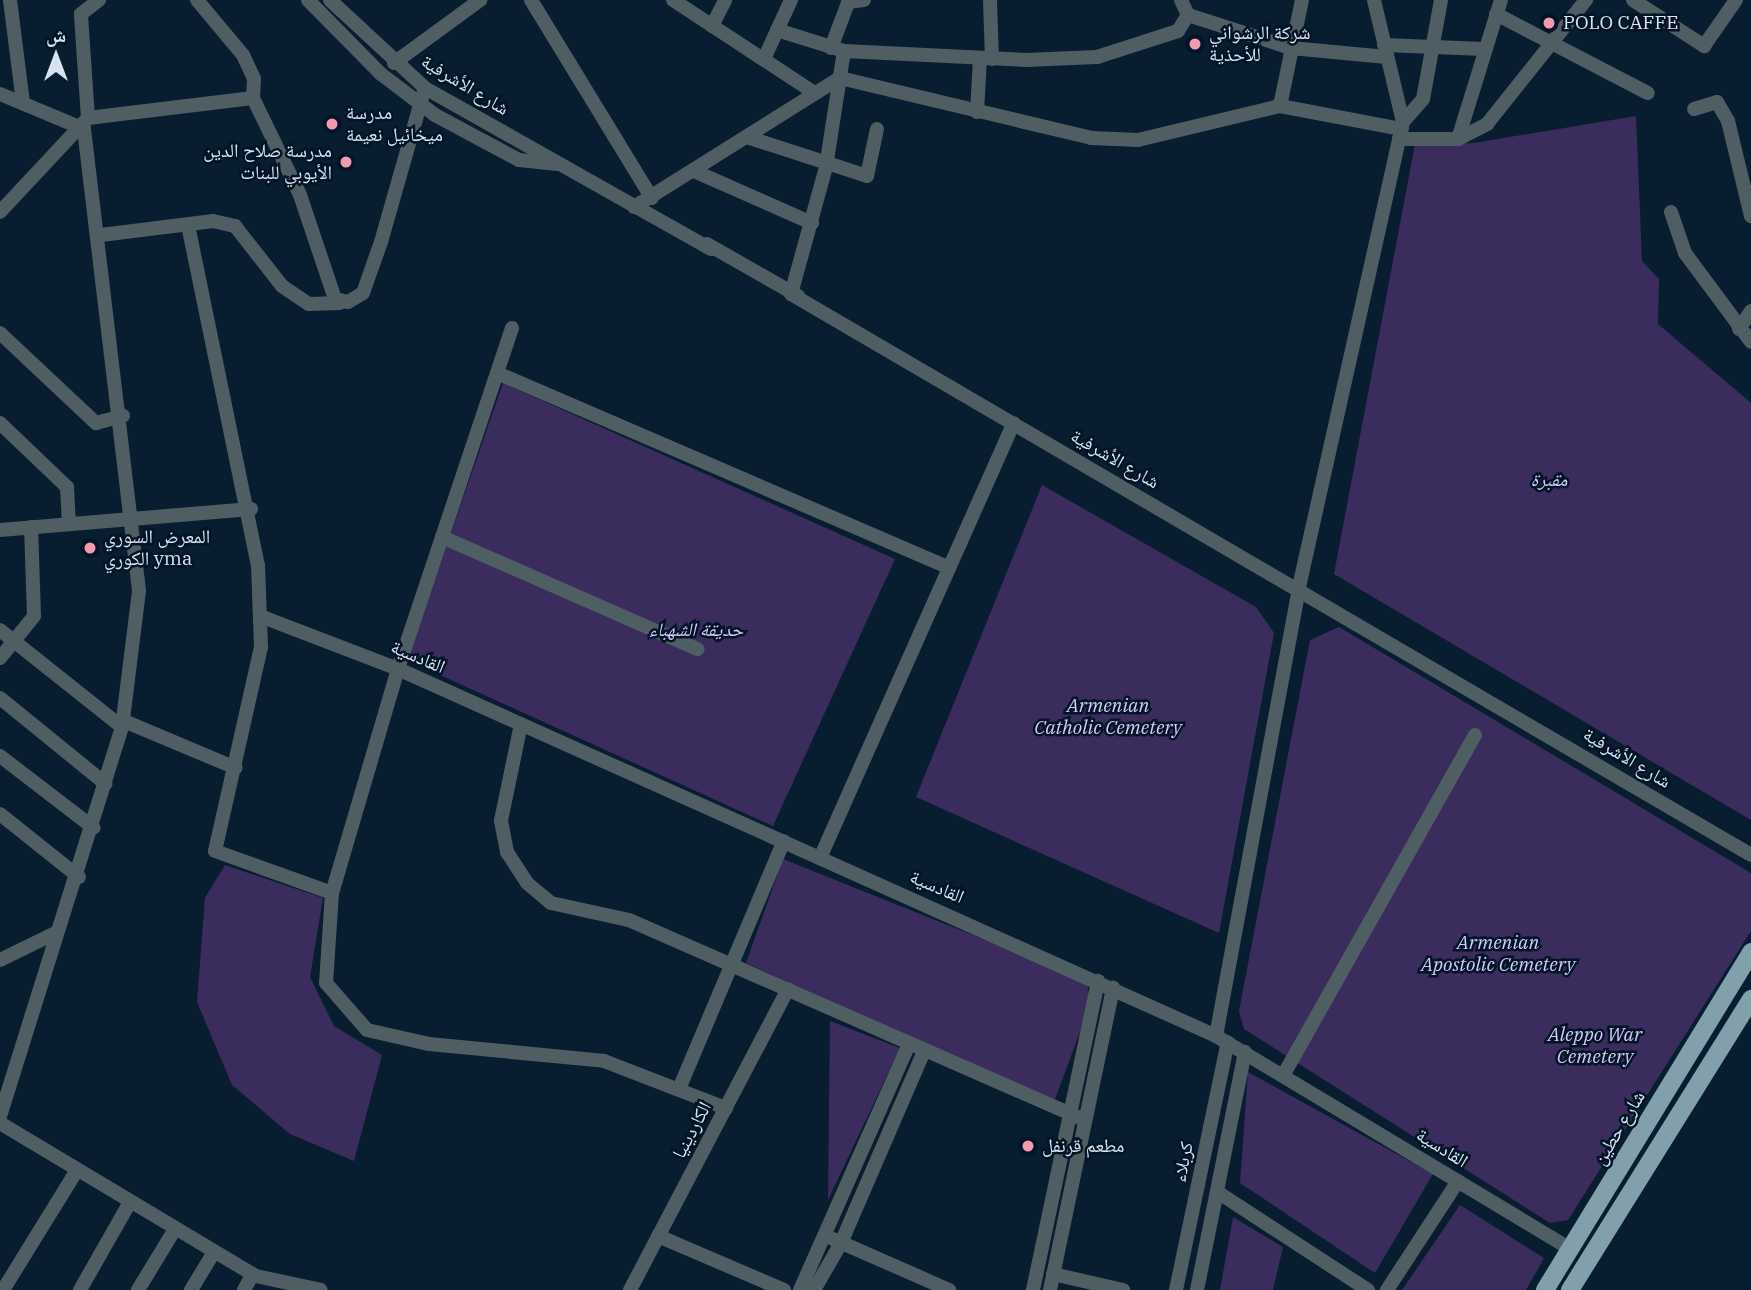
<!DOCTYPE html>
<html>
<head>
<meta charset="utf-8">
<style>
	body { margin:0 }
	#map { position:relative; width:1751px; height:1290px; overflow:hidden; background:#091d30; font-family:"IBM Plex Serif","Noto Naskh Arabic",serif }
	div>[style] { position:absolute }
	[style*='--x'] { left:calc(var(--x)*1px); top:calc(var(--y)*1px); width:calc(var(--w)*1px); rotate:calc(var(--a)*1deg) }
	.green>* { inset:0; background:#3b2c5e }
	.minor>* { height:14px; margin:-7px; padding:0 7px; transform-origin:7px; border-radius:7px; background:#4f5e63 }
	.major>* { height:18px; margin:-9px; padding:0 9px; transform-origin:9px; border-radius:9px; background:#82a0ac }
	.dots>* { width:19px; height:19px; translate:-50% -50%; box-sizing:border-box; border:4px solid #021425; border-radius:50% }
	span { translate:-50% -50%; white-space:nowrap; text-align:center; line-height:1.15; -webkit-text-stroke:5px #021425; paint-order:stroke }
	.poi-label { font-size:19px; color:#d7e4f0 }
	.left { translate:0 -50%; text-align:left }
	.right { translate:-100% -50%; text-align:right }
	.street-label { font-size:19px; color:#d7e4f0 }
	.park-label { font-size:19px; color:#d5cafc; font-style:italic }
	.north { position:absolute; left:21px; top:21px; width:70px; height:70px; -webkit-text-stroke:5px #021425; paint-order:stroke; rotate:0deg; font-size:19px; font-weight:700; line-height:28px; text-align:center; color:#d7e4f0 }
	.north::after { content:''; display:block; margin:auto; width:24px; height:32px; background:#d7e4f0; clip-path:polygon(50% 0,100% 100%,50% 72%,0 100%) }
</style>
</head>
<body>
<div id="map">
	<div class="green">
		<div style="clip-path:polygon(1636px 116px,1642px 261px,1659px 279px,1658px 324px,1751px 403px,1751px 820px,1334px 574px,1415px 144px,1474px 143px)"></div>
		<div style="clip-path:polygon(503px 383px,895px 559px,773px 826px,407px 660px)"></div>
		<div style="clip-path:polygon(1042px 485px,1256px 607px,1274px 633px,1219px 933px,916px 797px)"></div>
		<div style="clip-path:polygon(1339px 627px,1751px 873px,1751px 931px,1568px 1220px,1550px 1223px,1244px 1029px,1239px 1011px,1310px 640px)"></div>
		<div style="clip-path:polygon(783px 859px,1087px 981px,1090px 1005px,1054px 1102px,746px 963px)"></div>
		<div style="clip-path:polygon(225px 865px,323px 898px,310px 977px,334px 1026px,382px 1055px,354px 1161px,290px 1134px,232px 1085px,197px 1002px,205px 898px)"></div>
		<div style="clip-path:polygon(830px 1021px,900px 1048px,828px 1200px)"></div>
		<div style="clip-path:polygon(1248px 1072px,1433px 1174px,1375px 1273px,1240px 1183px)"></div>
		<div style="clip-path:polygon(1460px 1205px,1544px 1258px,1526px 1290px,1402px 1290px)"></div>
		<div style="clip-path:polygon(1233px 1217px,1283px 1247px,1273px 1290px,1220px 1290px)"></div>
	</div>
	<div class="minor">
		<div style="--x:10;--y:0;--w:104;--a:82.8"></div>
		<div style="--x:197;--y:0;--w:72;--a:50.1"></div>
		<div style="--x:243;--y:55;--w:26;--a:65"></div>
		<div style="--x:254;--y:79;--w:19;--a:93"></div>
		<div style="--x:308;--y:0;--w:104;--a:45.4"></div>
		<div style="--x:381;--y:74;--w:68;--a:37.2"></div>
		<div style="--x:435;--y:115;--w:95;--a:28.2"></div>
		<div style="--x:519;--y:160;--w:39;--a:6"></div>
		<div style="--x:330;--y:0;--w:129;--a:42.8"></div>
		<div style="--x:425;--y:88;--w:328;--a:29.4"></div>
		<div style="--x:531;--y:0;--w:232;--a:58.6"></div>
		<div style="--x:673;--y:0;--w:168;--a:33.3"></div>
		<div style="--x:990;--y:0;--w:59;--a:88.1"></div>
		<div style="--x:1181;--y:0;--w:17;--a:65"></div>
		<div style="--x:1633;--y:0;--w:85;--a:32.9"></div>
		<div style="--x:1704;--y:46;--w:56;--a:-55.2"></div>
		<div style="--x:848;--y:2;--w:16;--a:-7"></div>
		<div style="--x:1496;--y:14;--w:171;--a:27.5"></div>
		<div style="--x:712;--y:26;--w:29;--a:-63"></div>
		<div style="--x:777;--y:30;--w:70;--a:17.4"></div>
		<div style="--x:844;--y:51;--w:182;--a:2.8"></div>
		<div style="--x:1026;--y:60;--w:71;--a:-2.4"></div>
		<div style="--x:1097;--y:57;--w:85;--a:-17.8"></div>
		<div style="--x:1178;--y:31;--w:19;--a:-58"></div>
		<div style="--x:1188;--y:15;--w:108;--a:17.8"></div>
		<div style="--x:1291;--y:48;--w:96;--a:5.4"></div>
		<div style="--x:1384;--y:45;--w:100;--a:2.3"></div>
		<div style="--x:831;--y:48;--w:51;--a:-69.4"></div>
		<div style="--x:764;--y:59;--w:65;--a:-65.4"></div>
		<div style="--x:394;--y:63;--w:107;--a:-36.2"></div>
		<div style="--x:0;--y:94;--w:91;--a:22.6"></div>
		<div style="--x:84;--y:129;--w:465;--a:83.2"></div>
		<div style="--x:139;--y:591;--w:137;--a:97.1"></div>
		<div style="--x:122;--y:727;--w:408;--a:107.4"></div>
		<div style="--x:1280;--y:106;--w:108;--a:-78.3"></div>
		<div style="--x:1694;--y:109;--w:24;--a:-17"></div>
		<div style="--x:1717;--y:102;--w:22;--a:60"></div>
		<div style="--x:1728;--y:121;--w:98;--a:76.4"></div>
		<div style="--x:977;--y:112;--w:53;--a:-86.8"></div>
		<div style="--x:88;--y:118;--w:104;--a:-93.9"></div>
		<div style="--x:81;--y:14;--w:23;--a:-38"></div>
		<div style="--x:1403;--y:122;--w:30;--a:-49"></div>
		<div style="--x:1423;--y:99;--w:101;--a:-79.7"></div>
		<div style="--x:747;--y:137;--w:126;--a:18"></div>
		<div style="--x:867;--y:176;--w:48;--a:-78"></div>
		<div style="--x:1399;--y:139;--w:59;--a:0"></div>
		<div style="--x:1458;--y:139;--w:145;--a:-72.8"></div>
		<div style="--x:1458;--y:139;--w:33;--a:-27"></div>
		<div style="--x:1487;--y:124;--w:159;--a:-51.4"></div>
		<div style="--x:694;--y:171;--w:129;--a:23.8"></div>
		<div style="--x:634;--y:207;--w:243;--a:-32.1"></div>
		<div style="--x:840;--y:78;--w:258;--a:13.4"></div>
		<div style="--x:1091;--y:138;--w:47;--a:2.4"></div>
		<div style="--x:1138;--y:140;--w:146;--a:-13.5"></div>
		<div style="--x:1280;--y:106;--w:124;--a:10.7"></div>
		<div style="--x:0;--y:212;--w:129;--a:-46.9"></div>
		<div style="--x:88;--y:118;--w:166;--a:-6.9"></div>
		<div style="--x:253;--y:98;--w:108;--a:64.1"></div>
		<div style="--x:300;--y:195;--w:110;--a:71.4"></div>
		<div style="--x:335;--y:299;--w:13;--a:13"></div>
		<div style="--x:348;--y:302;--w:17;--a:-31"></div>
		<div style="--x:363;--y:293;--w:54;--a:-70.6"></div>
		<div style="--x:381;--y:242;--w:160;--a:-74.1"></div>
		<div style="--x:1671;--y:212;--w:43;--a:71.1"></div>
		<div style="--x:1685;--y:253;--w:111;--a:53.4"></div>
		<div style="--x:188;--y:225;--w:347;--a:78.4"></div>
		<div style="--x:258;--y:565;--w:82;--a:87.9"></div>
		<div style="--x:261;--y:647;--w:209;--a:102.7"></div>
		<div style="--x:215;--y:851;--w:124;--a:19.7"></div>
		<div style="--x:101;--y:235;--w:113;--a:-7.1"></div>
		<div style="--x:213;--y:221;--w:23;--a:13"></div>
		<div style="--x:235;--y:226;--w:76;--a:51.9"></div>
		<div style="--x:282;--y:286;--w:32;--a:34"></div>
		<div style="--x:309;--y:304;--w:31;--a:-2"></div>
		<div style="--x:707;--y:244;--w:105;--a:29.7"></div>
		<div style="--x:791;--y:294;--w:1112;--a:30.3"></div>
		<div style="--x:791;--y:294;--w:132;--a:-74.6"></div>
		<div style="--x:826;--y:167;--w:117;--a:-81.2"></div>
		<div style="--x:512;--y:328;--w:360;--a:108.5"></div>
		<div style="--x:398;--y:669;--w:234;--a:106.4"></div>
		<div style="--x:332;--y:893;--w:90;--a:93.8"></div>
		<div style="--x:326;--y:983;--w:62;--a:48.9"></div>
		<div style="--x:367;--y:1030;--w:64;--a:12.7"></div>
		<div style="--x:429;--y:1044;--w:176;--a:5.5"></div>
		<div style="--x:604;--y:1061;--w:131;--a:21.1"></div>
		<div style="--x:1739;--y:329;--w:22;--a:-56"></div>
		<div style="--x:0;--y:333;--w:132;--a:43.2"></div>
		<div style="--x:96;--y:423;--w:28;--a:-15"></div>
		<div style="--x:497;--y:373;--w:492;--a:23.3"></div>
		<div style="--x:0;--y:423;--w:93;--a:43.7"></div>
		<div style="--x:67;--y:487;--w:37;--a:87"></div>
		<div style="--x:0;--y:530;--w:252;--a:-4.8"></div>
		<div style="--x:442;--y:537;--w:279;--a:23.7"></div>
		<div style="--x:260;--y:616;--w:148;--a:21"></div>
		<div style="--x:398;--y:669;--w:897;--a:24.16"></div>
		<div style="--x:1216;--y:1036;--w:413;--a:31"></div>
		<div style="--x:0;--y:630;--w:156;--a:38.5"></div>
		<div style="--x:0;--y:658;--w:54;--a:-51"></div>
		<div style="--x:34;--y:616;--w:89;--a:-91.9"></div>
		<div style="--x:0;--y:698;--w:136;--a:39.1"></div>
		<div style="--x:124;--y:721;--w:121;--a:22.8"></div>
		<div style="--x:521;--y:724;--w:99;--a:101.7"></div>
		<div style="--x:501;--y:821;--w:32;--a:79"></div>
		<div style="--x:507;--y:852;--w:37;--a:57"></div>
		<div style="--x:527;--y:883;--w:31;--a:40"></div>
		<div style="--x:551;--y:903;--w:80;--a:12.3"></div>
		<div style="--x:629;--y:920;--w:498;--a:23.7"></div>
		<div style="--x:0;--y:756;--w:118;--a:37.5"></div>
		<div style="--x:0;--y:814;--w:101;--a:38.6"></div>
		<div style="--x:820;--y:858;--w:476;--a:-66"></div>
		<div style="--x:0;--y:960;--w:61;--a:-26.1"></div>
		<div style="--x:1216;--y:1036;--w:457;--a:-79.5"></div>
		<div style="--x:1299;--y:587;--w:476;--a:-77.4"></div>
		<div style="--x:1403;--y:122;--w:125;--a:-103.4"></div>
		<div style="--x:1284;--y:1074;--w:389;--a:-60.6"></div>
		<div style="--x:679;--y:1089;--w:269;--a:-67.1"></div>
		<div style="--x:0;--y:1123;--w:298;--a:30.9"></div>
		<div style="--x:256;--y:1276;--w:66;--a:12.2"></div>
		<div style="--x:1219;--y:1193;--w:178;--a:33.1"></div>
		<div style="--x:658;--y:1236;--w:137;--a:23.2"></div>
		<div style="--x:833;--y:1239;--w:127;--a:23.7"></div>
		<div style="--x:1053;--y:1274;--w:72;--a:12.9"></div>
		<div style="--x:3;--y:1290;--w:141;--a:-58.3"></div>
		<div style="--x:80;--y:1290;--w:101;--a:-60.4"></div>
		<div style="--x:138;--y:1290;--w:71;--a:-58.8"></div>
		<div style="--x:191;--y:1290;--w:44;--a:-58.8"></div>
		<div style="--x:244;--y:1290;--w:18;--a:-61"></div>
		<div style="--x:630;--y:1290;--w:340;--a:-62.3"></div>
		<div style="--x:800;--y:1290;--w:269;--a:-66.1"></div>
		<div style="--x:814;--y:1290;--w:54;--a:-60.1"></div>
		<div style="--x:841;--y:1243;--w:209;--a:-66.6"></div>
		<div style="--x:1033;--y:1290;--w:316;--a:-78.1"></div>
		<div style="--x:1050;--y:1290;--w:309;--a:-78.2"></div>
		<div style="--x:1176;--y:1290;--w:253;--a:-78.2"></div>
		<div style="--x:1197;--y:1290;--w:243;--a:-78.6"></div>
		<div style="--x:1387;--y:1290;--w:130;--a:-56.9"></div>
	</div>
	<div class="major">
		<div style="--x:1545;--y:1290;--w:396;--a:-58.6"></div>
		<div style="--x:1570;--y:1290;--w:343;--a:-58.1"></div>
	</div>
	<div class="dots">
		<div style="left:1549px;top:23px;background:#f29aae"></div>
		<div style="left:1195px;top:44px;background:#f29aae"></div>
		<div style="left:332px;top:124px;background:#f29aae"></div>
		<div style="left:346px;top:162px;background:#f29aae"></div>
		<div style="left:90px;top:548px;background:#f29aae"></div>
		<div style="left:1028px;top:1146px;background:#f29aae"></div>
	</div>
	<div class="poi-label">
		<span class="left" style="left:1563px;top:23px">POLO CAFFE</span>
		<span class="left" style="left:1209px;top:44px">شركة الرشواني<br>للأحذية</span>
		<span class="left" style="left:346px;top:124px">مدرسة<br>ميخائيل نعيمة</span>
		<span class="right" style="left:332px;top:162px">مدرسة صلاح الدين<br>الأيوبي للبنات</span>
		<span class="left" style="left:104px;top:548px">المعرض السوري<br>الكوري yma</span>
		<span class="left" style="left:1042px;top:1146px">مطعم قرنفل</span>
	</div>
	<div class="street-label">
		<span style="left:465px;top:85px;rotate:31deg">شارع الأشرفية</span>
		<span style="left:1115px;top:459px;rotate:30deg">شارع الأشرفية</span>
		<span style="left:418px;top:657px;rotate:23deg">القادسية</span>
		<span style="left:1627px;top:758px;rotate:31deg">شارع الأشرفية</span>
		<span style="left:937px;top:887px;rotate:23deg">القادسية</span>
		<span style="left:1619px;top:1128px;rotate:-59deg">شارع حطين</span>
		<span style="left:692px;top:1130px;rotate:-62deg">الكاردينيا</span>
		<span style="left:1442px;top:1148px;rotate:32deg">القادسية</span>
		<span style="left:1183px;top:1162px;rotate:-78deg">كربلاء</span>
	</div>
	<div class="park-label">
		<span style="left:1549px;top:480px">مقبرة</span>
		<span style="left:696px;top:630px">حديقة الشهباء</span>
		<span style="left:1108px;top:717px">Armenian<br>Catholic Cemetery</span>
		<span style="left:1498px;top:954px">Armenian<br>Apostolic Cemetery</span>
		<span style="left:1595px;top:1046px">Aleppo War<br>Cemetery</span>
	</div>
	<div class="north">ش</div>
</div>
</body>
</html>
